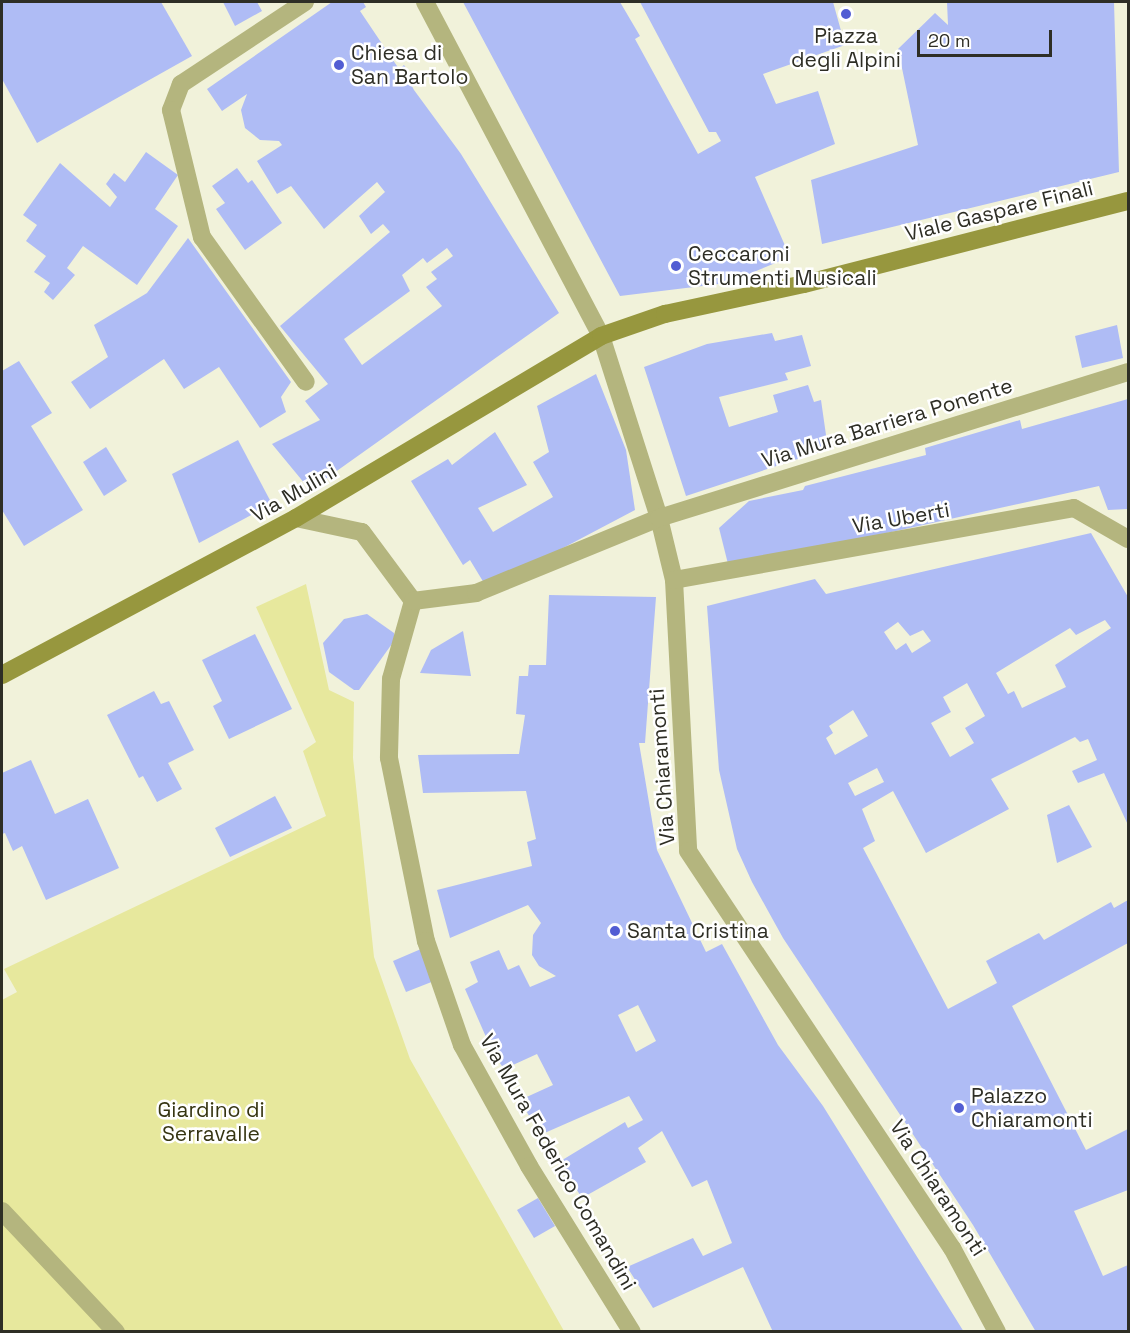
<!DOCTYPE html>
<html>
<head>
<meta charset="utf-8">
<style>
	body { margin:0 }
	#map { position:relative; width:1130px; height:1333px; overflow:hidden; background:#f1f2da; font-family:"Space Grotesk",sans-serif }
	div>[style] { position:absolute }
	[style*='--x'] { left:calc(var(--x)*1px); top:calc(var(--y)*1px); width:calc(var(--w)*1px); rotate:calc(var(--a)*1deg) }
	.green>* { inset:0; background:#e7e89d }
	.building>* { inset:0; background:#afbcf5 }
	.street>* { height:18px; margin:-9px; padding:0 9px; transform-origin:9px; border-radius:9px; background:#b4b57e }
	.secondary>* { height:18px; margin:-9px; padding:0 9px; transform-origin:9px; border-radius:9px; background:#97973e }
	.dots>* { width:16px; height:16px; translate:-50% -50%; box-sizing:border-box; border:3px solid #fff; border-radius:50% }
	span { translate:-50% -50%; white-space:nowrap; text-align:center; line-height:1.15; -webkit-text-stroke:5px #fff; paint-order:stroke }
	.poi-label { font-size:21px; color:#2e2e25 }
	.left { translate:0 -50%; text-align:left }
	.street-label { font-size:21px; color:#2e2e25 }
	.park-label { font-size:21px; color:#363512 }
	.frame { position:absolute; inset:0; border:3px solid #2e2e25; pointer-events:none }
	.scale { position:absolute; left:917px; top:30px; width:135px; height:27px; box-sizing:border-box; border:3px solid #2e2e25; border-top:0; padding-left:8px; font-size:18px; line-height:21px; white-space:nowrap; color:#2e2e25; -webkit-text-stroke:4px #fff; paint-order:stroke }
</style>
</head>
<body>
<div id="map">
	<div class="green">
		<div style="clip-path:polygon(306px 584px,329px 690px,354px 702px,353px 758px,374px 957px,410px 1059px,564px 1331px,2px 1332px,2px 1000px,17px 992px,4px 969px,326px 816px,303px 751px,316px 742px,256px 607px)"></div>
	</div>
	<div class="building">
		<div style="clip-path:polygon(2px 2px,161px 2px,192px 56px,37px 143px,2px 79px)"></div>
		<div style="clip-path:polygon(223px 2px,257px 2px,262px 11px,235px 26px)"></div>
		<div style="clip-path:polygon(evenodd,332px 2px,363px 2px,366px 7px,360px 11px,399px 69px,404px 65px,408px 71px,405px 73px,414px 90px,461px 154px,559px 313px,310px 490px,272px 444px,320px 420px,305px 401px,328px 384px,280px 326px,390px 232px,383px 224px,371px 234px,359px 216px,385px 192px,377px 182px,324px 229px,291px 186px,277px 194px,257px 161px,282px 145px,279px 141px,260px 140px,245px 128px,241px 110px,247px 94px,222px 111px,207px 89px,332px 2px,447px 248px,453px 256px,431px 272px,437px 279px,426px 287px,442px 306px,362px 365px,344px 339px,410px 291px,402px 275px,423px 258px,427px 263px,447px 248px)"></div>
		<div style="clip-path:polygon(463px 2px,620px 2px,640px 36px,635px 39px,698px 154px,721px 141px,716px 132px,709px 132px,640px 2px,833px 2px,845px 45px,763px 74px,776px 104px,818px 91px,835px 144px,755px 177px,790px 257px,727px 283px,620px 296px)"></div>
		<div style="clip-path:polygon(947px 2px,1114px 2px,1119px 172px,822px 244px,811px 180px,918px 145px,898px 49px,935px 13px,948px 25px)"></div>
		<div style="clip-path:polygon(146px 152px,178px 175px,155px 209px,178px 226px,137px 285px,83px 246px,67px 268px,75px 275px,53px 300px,44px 292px,50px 283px,34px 272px,46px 256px,26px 241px,37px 225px,23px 215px,60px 163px,110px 207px,117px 197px,106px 184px,114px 173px,125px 182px)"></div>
		<div style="clip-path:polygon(237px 168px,248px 183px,252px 180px,282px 223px,245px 250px,216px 209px,225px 203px,212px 186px)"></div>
		<div style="clip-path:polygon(188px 238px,291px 382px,281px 397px,286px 412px,260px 428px,219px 367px,184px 389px,164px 359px,90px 409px,71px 382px,108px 357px,94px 325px,147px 293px)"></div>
		<div style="clip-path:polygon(1117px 325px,1123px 358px,1082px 368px,1075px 336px)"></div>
		<div style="clip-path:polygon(772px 333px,775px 341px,802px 335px,811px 366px,785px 373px,788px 380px,719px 397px,729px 427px,778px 412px,773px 395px,808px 385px,814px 402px,821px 400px,828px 449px,686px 496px,644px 367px,707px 344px)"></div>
		<div style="clip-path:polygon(19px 361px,52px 413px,31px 426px,83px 510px,24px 546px,2px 510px,2px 371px)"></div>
		<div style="clip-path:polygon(596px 374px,626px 450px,635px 510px,487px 588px,470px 560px,463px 565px,411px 481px,448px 459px,452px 465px,495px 432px,527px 485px,478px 508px,493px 532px,553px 497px,533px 462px,549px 452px,537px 406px)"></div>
		<div style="clip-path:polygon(1128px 399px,1128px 509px,1108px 510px,1099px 486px,729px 568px,719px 528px,749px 501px,803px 490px,805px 486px,926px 455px,925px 448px,1020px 420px,1022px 429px)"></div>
		<div style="clip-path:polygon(238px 440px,272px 504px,199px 543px,172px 474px)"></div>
		<div style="clip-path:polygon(106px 447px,127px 481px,104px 496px,83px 462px)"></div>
		<div style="clip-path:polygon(evenodd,1091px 533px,1128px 597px,1128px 825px,1104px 773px,1078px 783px,1072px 771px,1097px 760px,1088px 739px,1080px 742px,1075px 737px,991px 779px,1009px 809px,926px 853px,893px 791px,862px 809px,875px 841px,863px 848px,948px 1009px,997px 983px,986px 961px,1039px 933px,1044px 940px,1111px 902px,1114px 908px,1128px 900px,1128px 943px,1012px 1006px,1086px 1150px,1128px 1129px,1128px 1190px,1074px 1211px,1103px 1276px,1128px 1265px,1128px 1332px,1036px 1332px,973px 1225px,783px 938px,752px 882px,737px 849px,719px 770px,707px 606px,815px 579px,826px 594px,1091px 533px,1105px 620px,1111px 628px,1055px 665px,1066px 687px,1022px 708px,1014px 691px,1008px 694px,996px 673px,1070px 628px,1076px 635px,1105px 620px,1091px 533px,898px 622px,910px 636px,923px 630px,931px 641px,912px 653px,906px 643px,896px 650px,884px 632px,898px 622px,1091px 533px,967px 683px,985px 716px,965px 728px,974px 743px,950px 757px,931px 723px,951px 712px,943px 697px,967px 683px,1091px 533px,853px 710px,868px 736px,835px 755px,826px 738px,833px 733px,829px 726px,853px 710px,1091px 533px,877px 768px,884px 782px,855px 796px,848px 783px,877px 768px)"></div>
		<div style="clip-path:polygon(evenodd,549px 595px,656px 597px,645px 743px,639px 743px,657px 850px,706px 952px,722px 944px,778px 1045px,823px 1106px,964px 1332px,773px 1332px,743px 1267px,653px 1308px,627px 1267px,693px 1238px,703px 1256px,732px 1243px,707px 1180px,692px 1187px,662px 1131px,638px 1148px,646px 1162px,582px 1198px,559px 1162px,625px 1122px,628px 1128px,643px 1120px,629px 1096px,540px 1135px,520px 1100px,553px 1085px,537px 1054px,504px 1069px,493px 1053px,465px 989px,478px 982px,470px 962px,499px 950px,508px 970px,519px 965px,530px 987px,556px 976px,539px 966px,532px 955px,533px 935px,541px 923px,528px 905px,450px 938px,437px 890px,532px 866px,527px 842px,536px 839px,526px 791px,423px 793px,418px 755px,519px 754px,525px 715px,516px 714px,519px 676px,528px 676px,529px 665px,546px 665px,549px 595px,638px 1005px,656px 1041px,636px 1052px,618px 1015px,638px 1005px)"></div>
		<div style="clip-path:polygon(367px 614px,394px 633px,394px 641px,359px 690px,354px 690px,329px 672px,323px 643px,344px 619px)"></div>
		<div style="clip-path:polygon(463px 631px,471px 676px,420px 673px,431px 650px)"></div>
		<div style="clip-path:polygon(255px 634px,292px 709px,229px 739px,213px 706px,222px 701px,202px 660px)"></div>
		<div style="clip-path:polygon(154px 691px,161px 704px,169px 701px,194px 750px,168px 763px,182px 789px,157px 802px,143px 776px,139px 778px,107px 715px)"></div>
		<div style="clip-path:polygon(31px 760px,55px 814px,88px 799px,119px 868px,46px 900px,22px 846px,13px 851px,5px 833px,2px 834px,2px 773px)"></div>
		<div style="clip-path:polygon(275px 796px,292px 828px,230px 857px,215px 828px)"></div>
		<div style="clip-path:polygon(1069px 805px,1092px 847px,1057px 863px,1047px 815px)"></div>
		<div style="clip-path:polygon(421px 949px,434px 981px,406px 992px,393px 961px)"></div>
		<div style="clip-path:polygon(538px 1198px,555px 1226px,534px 1238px,517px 1210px)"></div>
	</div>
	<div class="street">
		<div style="--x:305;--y:2;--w:149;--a:146.5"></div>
		<div style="--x:181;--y:84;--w:28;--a:111"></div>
		<div style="--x:171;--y:110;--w:131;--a:76.3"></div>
		<div style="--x:202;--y:237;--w:178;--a:54.4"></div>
		<div style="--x:425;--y:2;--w:378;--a:62.2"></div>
		<div style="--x:601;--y:336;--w:191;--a:72.3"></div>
		<div style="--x:659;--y:518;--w:64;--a:76.4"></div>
		<div style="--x:674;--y:580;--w:271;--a:87"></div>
		<div style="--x:688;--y:851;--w:477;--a:56.4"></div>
		<div style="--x:952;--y:1248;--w:95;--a:61.8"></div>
		<div style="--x:296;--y:518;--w:67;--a:12"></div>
		<div style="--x:362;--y:532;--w:86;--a:53.5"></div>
		<div style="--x:674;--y:580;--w:406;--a:-10.2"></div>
		<div style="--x:1074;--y:508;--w:62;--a:29.9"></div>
		<div style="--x:413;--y:601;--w:81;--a:105.8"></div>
		<div style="--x:391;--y:679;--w:79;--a:91.5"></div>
		<div style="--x:389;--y:758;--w:187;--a:78.6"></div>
		<div style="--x:426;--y:941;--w:110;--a:70.9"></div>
		<div style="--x:462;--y:1045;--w:138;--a:61"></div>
		<div style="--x:529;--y:1166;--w:195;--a:58.2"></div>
		<div style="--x:413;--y:601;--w:64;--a:-7.2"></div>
		<div style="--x:476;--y:593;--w:198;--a:-22.3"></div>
		<div style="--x:659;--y:518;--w:491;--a:-17.3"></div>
		<div style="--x:2;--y:1211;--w:166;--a:46.7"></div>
	</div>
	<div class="secondary">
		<div style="--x:2;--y:675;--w:333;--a:-28.1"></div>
		<div style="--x:296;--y:518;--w:355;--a:-30.8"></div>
		<div style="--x:601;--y:336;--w:68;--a:-19"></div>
		<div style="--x:665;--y:314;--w:142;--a:-12.2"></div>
		<div style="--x:804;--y:284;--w:334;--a:-14.4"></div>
	</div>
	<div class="dots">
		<div style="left:846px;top:14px;background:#525dd3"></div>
		<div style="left:339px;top:65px;background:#525dd3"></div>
		<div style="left:676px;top:266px;background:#525dd3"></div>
		<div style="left:615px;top:931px;background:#525dd3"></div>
		<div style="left:959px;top:1108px;background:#525dd3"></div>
	</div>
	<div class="poi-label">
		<span style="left:846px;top:48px">Piazza<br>degli Alpini</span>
		<span class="left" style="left:351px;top:65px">Chiesa di<br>San Bartolo</span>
		<span class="left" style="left:688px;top:266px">Ceccaroni<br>Strumenti Musicali</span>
		<span class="left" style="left:627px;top:931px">Santa Cristina</span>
		<span class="left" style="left:971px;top:1108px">Palazzo<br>Chiaramonti</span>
	</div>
	<div class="street-label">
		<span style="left:999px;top:211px;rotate:-14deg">Viale Gaspare Finali</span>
		<span style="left:887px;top:423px;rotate:-17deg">Via Mura Barriera Ponente</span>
		<span style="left:294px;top:493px;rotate:-30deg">Via Mulini</span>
		<span style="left:901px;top:518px;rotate:-10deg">Via Uberti</span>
		<span style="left:662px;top:767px;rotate:-94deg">Via Chiaramonti</span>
		<span style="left:558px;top:1162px;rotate:60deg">Via Mura Federico Comandini</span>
		<span style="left:938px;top:1188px;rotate:57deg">Via Chiaramonti</span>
	</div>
	<div class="park-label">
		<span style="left:211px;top:1122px">Giardino di<br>Serravalle</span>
	</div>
	<div class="frame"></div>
	<div class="scale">20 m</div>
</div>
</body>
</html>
